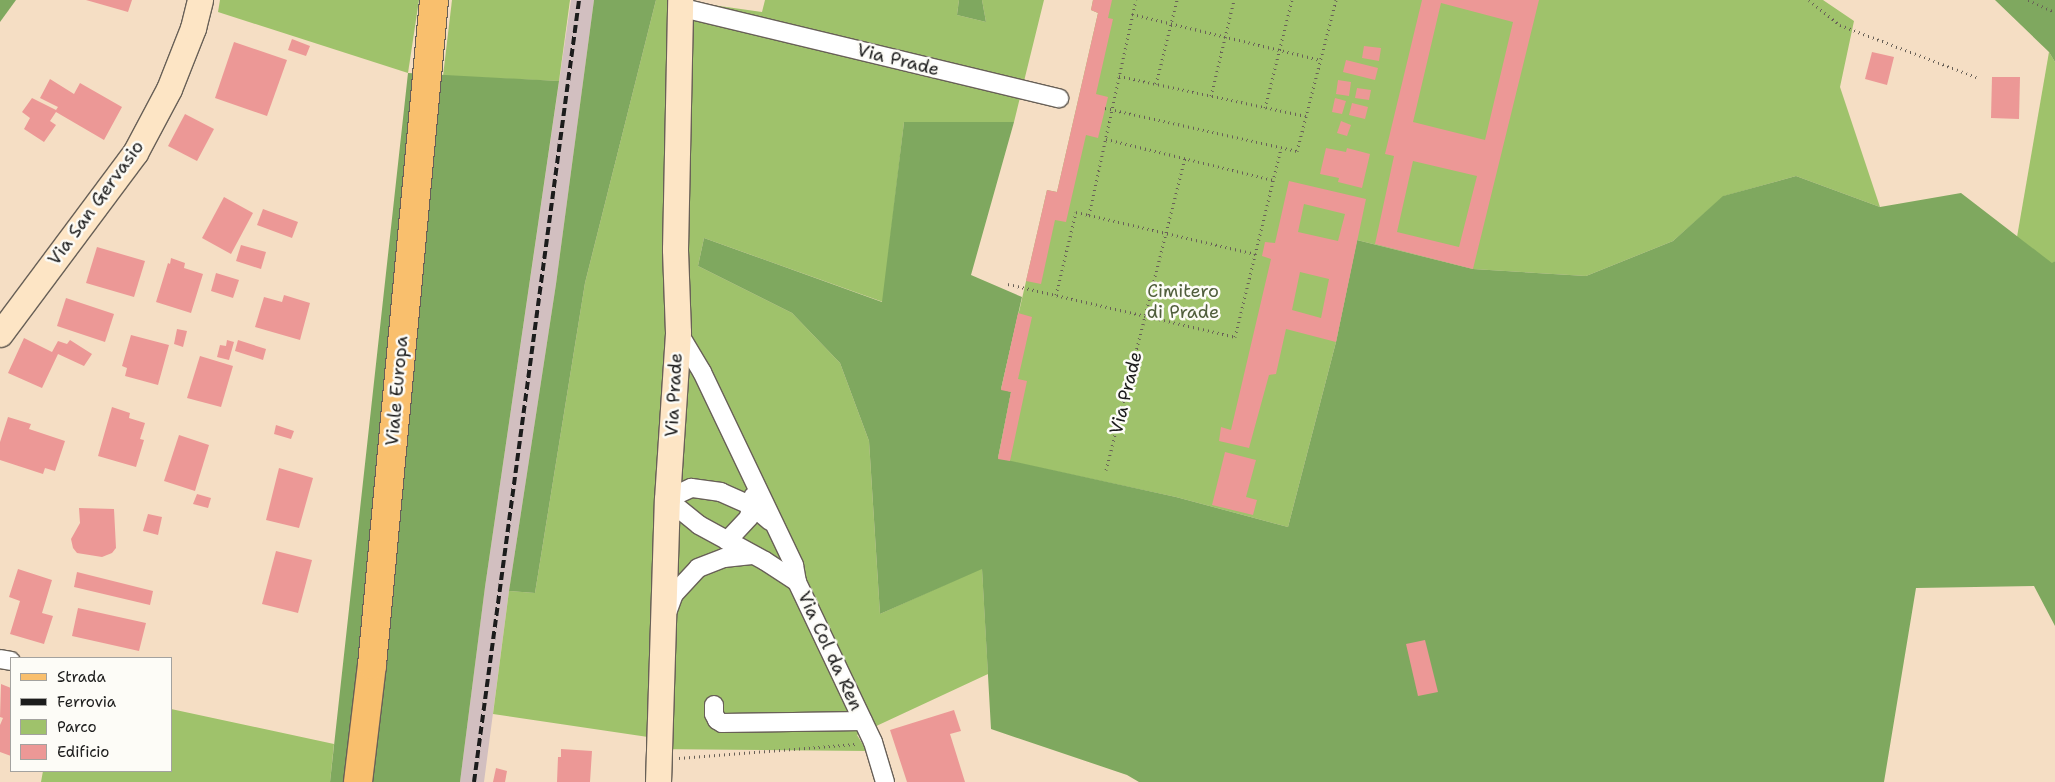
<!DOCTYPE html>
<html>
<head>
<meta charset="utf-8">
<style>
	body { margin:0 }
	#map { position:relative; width:2055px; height:782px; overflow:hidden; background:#f5dec4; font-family:"Shantell Sans",sans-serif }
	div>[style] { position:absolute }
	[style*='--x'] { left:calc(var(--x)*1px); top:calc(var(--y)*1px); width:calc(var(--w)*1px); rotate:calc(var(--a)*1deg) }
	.industrial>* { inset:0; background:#d2bfc0 }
	.green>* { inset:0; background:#9fc26b }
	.forest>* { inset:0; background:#7fa85f }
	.building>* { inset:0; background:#ec9896 }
	.path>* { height:3px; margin-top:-1.5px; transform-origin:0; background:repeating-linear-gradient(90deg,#686057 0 1px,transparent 0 5px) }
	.roads { filter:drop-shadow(1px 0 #686057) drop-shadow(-1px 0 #686057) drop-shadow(0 1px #686057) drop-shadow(0 -1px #686057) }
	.street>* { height:18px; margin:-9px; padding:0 9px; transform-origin:9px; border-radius:9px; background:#fff }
	.secondary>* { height:25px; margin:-12.5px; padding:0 12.5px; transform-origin:12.5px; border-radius:12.5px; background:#fde5c5 }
	.primary>* { height:28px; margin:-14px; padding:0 14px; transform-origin:14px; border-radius:14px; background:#f9bf6d }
	.rail>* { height:4px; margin-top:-2px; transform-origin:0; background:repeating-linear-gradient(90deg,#1c1c1c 0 8px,transparent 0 12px) }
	span { translate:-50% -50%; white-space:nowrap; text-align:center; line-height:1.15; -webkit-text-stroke:5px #fdfcf7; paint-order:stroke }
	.street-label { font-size:18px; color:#1c1c1c }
	.park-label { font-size:18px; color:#505e3c }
	.legend { position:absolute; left:10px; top:657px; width:162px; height:115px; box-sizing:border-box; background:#fdfcf7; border:1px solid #a3a29f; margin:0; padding:6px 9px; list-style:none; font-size:15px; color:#1c1c1c }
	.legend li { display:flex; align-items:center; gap:10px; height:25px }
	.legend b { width:25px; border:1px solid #a3a29f }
</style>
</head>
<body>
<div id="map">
	<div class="industrial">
		<div style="clip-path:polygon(571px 0,594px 0,556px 284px,509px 591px,484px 782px,460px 782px,485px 587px)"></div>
	</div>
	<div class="green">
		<div style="clip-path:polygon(220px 0,419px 0,408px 73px,218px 12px)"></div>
		<div style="clip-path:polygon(452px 0,570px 0,559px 81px,443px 76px)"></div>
		<div style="clip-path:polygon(656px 0,677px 0,762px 12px,765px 0,959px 0,957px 15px,986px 22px,982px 0,1044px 0,1014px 122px,904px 122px,883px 302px,704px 238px,698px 266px,792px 313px,840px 363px,869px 441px,880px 614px,982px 568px,988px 674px,857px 735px,867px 751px,649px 749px,648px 737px,493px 714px,509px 591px,535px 593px,585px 283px)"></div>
		<div style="clip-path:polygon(1093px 0,1823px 0,1854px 21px,1840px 87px,1880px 207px,1796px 176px,1724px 196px,1673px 241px,1586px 276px,1473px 269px,1357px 240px,1336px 342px,1288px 527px,1176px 497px,998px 459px,1011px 392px,1001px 390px,1047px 190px,1057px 192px,1098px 13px,1091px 10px)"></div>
		<div style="clip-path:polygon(2049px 52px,2055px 62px,2055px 261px,2052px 264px,2017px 237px)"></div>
		<div style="clip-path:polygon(171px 709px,334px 744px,330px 782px,41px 782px,43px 771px,171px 771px)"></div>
	</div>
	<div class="forest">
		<div style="clip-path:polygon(0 0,16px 0,0 22px)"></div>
		<div style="clip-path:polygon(594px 0,656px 0,585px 283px,535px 593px,509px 591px,556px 284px)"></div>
		<div style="clip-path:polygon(959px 0,982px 0,986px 22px,957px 15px)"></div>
		<div style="clip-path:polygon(1995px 0,2055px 0,2055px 62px,2049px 52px)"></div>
		<div style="clip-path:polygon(408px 73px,559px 81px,485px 587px,460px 782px,330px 782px)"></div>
		<div style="clip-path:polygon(904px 122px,1014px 122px,971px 275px,1022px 297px,1001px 389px,1011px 392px,998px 458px,1176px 497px,1288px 527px,1336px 342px,1357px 240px,1473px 269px,1586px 276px,1673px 241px,1723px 196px,1796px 176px,1880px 207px,1961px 193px,2052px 263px,2055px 261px,2055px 626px,2034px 586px,1916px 588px,1884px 782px,1139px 782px,1127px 775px,991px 729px,982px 569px,880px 614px,869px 441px,840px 363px,792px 313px,698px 266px,704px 238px,882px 302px)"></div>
	</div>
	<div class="building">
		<div style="clip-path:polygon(86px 0,132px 0,128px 12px)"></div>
		<div style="clip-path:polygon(1093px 0,1112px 0,1108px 18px,1113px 19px,1096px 94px,1108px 97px,1098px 138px,1086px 135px,1066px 222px,1055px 220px,1041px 284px,1026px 281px,1047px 190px,1057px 192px,1098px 13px,1091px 10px)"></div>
		<div style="clip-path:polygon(evenodd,1422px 0,1539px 0,1473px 269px,1375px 244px,1394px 156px,1385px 154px,1422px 0,1441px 3px,1513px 22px,1485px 140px,1413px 122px,1441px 3px,1422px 0,1413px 161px,1477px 176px,1459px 247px,1397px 232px,1413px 161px)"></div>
		<div style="clip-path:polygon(292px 39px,310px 46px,306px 56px,288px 50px)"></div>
		<div style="clip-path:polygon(234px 42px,287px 60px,267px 116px,215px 98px)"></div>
		<div style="clip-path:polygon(1364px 46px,1381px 48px,1379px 61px,1362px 58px)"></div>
		<div style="clip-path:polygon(1872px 52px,1894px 57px,1887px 85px,1865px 79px)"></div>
		<div style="clip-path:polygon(1346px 60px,1378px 68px,1375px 80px,1343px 72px)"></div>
		<div style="clip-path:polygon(1992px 77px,2020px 77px,2019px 119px,1991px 118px)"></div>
		<div style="clip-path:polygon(50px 79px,74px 94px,80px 83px,122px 107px,104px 140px,56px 112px,50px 121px,56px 125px,44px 142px,24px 129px,30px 118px,22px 112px,32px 98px,56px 110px,58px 107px,40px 98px)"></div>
		<div style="clip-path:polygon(1338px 80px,1351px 82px,1349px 96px,1336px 94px)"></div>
		<div style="clip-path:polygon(1357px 88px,1371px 90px,1369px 100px,1355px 98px)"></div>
		<div style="clip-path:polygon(1335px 98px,1346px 101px,1342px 114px,1332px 112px)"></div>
		<div style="clip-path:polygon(1352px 103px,1368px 107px,1365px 119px,1349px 115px)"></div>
		<div style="clip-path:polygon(185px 114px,214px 129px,197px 161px,168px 146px)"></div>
		<div style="clip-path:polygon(1341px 121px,1351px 125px,1347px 136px,1337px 133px)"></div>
		<div style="clip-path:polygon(1326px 148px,1346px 152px,1347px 148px,1370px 154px,1362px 188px,1338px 182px,1339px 178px,1320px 174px)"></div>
		<div style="clip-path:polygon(evenodd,1289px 181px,1366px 199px,1336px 342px,1286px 329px,1276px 374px,1269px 375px,1249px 448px,1219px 441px,1221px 427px,1231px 430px,1271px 259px,1262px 256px,1265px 242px,1275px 243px,1289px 181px,1304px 204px,1345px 214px,1338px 241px,1298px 232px,1304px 204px,1289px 181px,1300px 272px,1329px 279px,1321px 318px,1292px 310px,1300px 272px)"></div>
		<div style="clip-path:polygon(224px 197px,253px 213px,231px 254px,202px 238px)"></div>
		<div style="clip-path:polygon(263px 209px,298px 222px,292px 238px,257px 225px)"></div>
		<div style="clip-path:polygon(241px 245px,266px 252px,261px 269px,236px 261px)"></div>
		<div style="clip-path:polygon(97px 247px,145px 261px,134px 297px,86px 283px)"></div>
		<div style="clip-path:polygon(171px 258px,185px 263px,184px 268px,203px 274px,191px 313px,156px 302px,168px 263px,170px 264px)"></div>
		<div style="clip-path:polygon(216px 273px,239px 280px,233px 298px,211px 291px)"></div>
		<div style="clip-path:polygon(284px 295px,310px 303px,300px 340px,255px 327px,264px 297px,282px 302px)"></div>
		<div style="clip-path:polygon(66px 298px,114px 314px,105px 342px,57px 326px)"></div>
		<div style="clip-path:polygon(1018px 313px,1032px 317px,1018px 379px,1027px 381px,1010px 461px,998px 459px,1011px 392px,1001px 390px)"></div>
		<div style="clip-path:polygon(177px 329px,187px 331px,183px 347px,174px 344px)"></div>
		<div style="clip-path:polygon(131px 335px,169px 345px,158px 385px,125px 376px,127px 368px,122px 366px)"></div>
		<div style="clip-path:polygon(24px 338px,52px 352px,58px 341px,67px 344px,70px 340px,92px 354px,84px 366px,58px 354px,42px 388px,8px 373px)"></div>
		<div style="clip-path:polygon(227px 340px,234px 342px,229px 360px,217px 357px,220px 345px,226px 346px)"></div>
		<div style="clip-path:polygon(238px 340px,266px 349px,263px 360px,235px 351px)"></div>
		<div style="clip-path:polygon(200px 356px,233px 366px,221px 407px,187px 398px)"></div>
		<div style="clip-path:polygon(112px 407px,130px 413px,129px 418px,145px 423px,140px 439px,144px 440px,136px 467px,98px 456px)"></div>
		<div style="clip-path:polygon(8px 417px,31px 424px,29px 429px,65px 441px,55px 471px,45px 468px,43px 474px,0 460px,0 442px)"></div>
		<div style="clip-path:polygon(276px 425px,294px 431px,291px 439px,274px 434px)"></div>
		<div style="clip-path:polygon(179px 435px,209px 445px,195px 491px,164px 481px)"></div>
		<div style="clip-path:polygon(1225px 452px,1256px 460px,1246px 497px,1257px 500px,1253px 515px,1212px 505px)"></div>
		<div style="clip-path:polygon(279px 468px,313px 478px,299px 528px,266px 520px)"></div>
		<div style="clip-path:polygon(197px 494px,211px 498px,208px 508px,193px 504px)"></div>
		<div style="clip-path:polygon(79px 508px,114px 509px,116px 548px,112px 553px,102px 557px,77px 553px,73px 548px,71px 539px,80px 523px)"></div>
		<div style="clip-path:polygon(148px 514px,162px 517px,158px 535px,143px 531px)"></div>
		<div style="clip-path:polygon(276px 551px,312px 560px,298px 613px,262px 604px)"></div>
		<div style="clip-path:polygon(18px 569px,52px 580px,42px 613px,53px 616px,44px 644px,10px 634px,20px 601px,9px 597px)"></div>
		<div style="clip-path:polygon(77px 572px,153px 591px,150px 605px,74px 587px)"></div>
		<div style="clip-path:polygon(78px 608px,146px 623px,139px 651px,72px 636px)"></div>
		<div style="clip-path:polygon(1425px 640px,1438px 692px,1418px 696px,1406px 644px)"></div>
		<div style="clip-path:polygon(1px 684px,11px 688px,11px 756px,0 752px,0 725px,3px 718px,0 717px)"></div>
		<div style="clip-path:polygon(954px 710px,961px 731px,950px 734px,965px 782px,907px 782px,890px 730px)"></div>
		<div style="clip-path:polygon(561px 749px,592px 751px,590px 782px,557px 782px,558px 757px,561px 757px)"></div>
		<div style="clip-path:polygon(496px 768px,507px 771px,505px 782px,493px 782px)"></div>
	</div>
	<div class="path">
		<div style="--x:1809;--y:0;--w:40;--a:39"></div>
		<div style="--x:1840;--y:25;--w:146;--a:20.9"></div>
		<div style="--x:2028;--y:0;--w:30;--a:24"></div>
		<div style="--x:1132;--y:14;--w:194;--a:13.7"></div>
		<div style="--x:1119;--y:76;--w:191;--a:12.1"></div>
		<div style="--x:1156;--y:84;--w:87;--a:-76"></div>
		<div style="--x:1211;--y:96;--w:99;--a:-76.5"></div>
		<div style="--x:1105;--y:108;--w:197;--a:12.6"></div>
		<div style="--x:1297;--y:151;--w:156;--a:-75.5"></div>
		<div style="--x:1265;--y:108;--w:111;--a:-76"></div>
		<div style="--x:1106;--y:139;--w:172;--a:13.8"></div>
		<div style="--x:1089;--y:215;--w:171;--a:13.2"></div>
		<div style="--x:1008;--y:284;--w:233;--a:13.1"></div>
		<div style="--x:1235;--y:337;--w:195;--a:-76.3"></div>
		<div style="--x:1056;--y:295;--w:85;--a:-76.5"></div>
		<div style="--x:1076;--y:212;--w:13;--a:13"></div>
		<div style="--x:1089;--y:215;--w:220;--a:-77.7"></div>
		<div style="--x:1106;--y:470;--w:322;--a:-75.8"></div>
		<div style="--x:679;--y:758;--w:177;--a:-4.5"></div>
	</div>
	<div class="roads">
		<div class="street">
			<div style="--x:679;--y:7;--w:391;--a:13.5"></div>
			<div style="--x:678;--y:332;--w:47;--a:59"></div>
			<div style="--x:702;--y:372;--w:214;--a:64.5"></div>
			<div style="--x:794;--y:565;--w:17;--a:80"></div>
			<div style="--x:797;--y:582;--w:177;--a:64.6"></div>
			<div style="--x:873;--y:742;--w:42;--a:73.3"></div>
			<div style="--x:770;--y:521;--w:23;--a:-140"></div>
			<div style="--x:752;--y:506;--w:34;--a:-156"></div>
			<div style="--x:721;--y:492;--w:30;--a:-172"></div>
			<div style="--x:691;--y:488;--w:26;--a:155"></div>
			<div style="--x:667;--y:499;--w:41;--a:39.1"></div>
			<div style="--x:699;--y:525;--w:75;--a:28.6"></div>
			<div style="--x:765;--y:561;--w:38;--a:33"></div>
			<div style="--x:727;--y:541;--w:33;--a:-47"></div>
			<div style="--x:749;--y:517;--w:21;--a:-79"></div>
			<div style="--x:667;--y:613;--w:20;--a:-70"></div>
			<div style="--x:674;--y:594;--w:35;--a:-47"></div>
			<div style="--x:698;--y:568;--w:28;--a:-21"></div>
			<div style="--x:724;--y:558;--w:28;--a:-6"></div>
			<div style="--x:0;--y:659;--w:11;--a:10"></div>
			<div style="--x:714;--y:705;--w:9;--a:90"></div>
			<div style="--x:714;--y:714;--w:7;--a:63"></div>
			<div style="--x:717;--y:720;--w:6;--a:31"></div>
			<div style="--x:722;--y:723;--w:141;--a:-0.8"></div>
		</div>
		<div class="secondary">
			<div style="--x:0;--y:334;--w:226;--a:-53.3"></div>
			<div style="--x:135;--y:153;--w:72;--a:-62"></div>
			<div style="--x:169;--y:89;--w:66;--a:-68.5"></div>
			<div style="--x:193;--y:28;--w:29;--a:-76"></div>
			<div style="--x:658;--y:782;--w:283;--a:-88.2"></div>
			<div style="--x:667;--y:499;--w:167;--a:-86.2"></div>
			<div style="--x:678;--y:332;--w:83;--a:-92.1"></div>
			<div style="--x:675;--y:249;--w:249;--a:-88.8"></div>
		</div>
		<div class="primary">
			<div style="--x:358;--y:782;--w:118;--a:-83.2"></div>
			<div style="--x:372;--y:665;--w:668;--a:-84.67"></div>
		</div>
	</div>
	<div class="rail">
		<div style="--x:474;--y:782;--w:789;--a:-82.35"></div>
	</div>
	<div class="street-label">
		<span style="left:898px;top:60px;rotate:14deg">Via Prade</span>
		<span style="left:96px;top:203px;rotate:-54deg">Via San Gervasio</span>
		<span style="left:397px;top:391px;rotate:-85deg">Viale Europa</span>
		<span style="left:1126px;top:393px;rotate:-76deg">Via Prade</span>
		<span style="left:674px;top:395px;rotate:-87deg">Via Prade</span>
		<span style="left:830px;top:651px;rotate:65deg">Via Col da Ren</span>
	</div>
	<div class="park-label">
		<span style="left:1183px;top:302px">Cimitero<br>di Prade</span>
	</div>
	<ul class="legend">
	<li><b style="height:6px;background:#f9bf6d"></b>Strada</li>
	<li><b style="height:6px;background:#1c1c1c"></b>Ferrovia</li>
	<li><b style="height:14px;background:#9fc26b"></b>Parco</li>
	<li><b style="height:14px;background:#ec9896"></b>Edificio</li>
	</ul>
</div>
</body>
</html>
